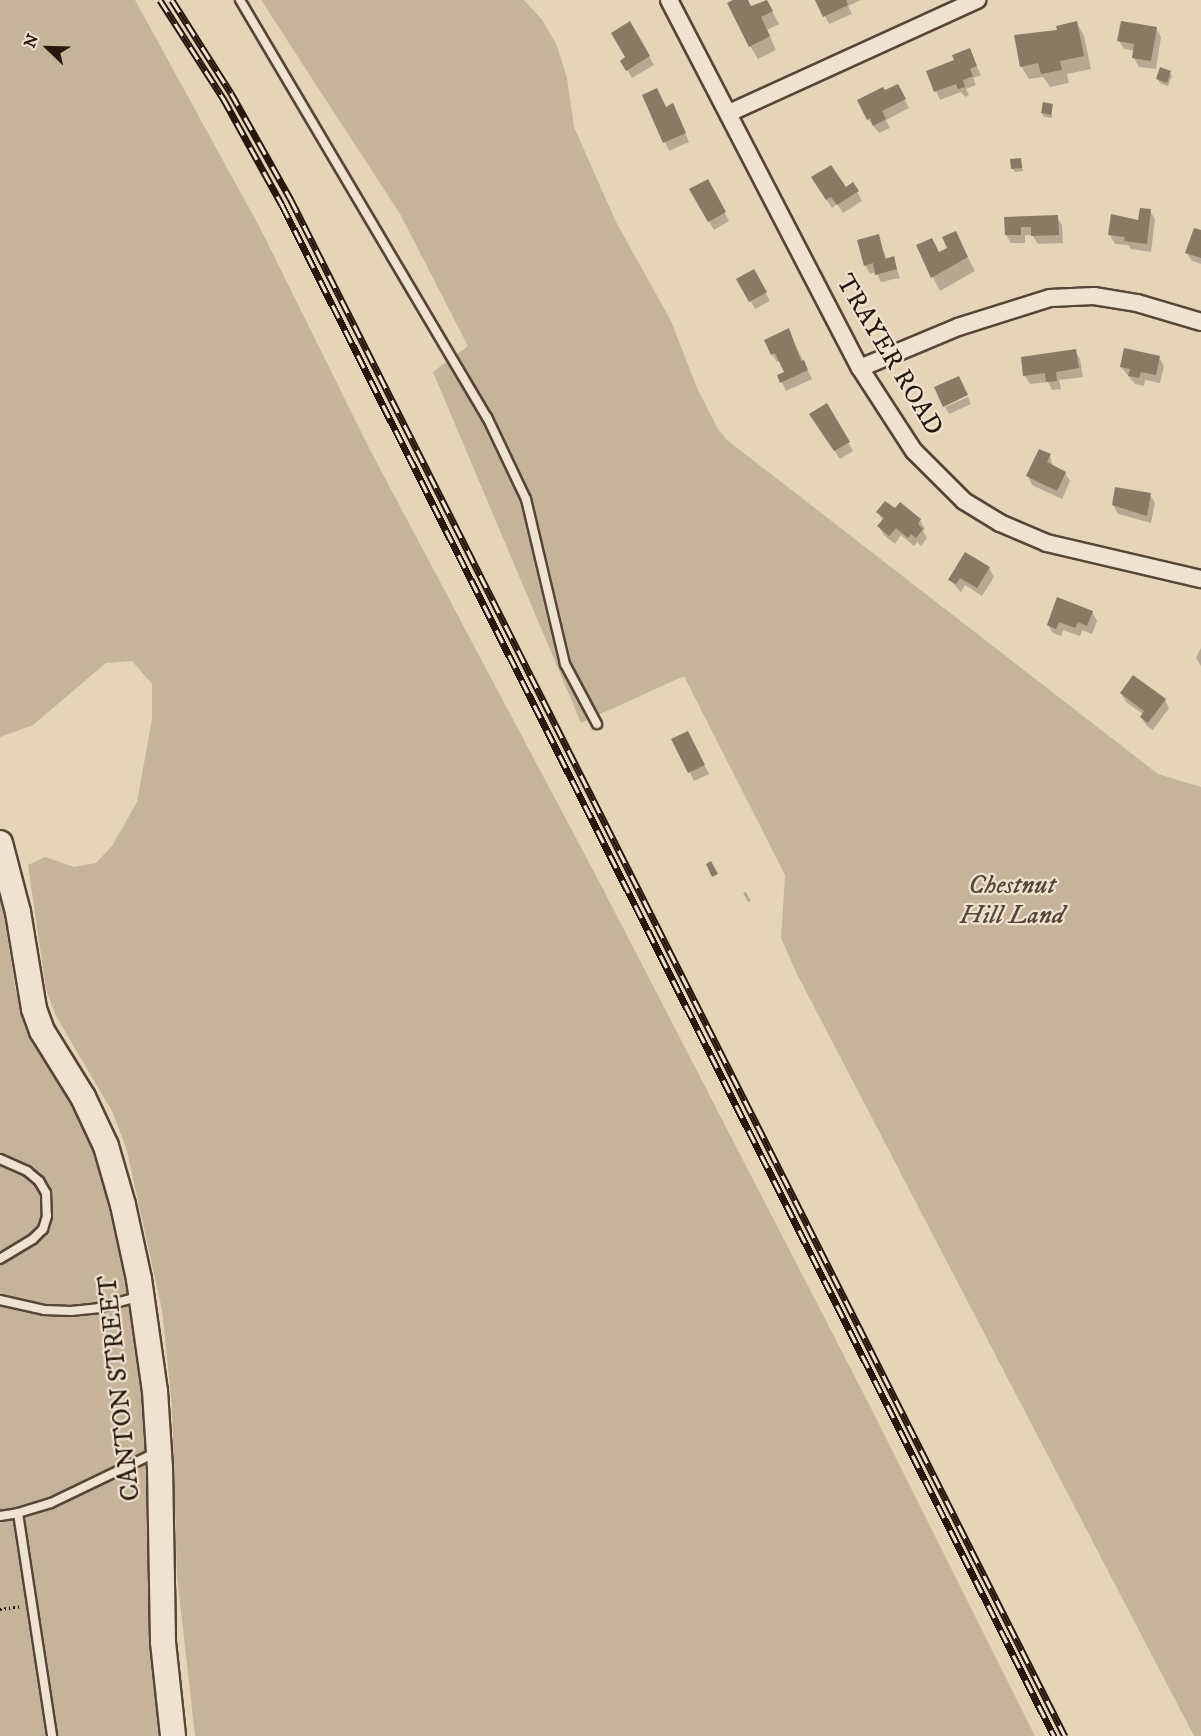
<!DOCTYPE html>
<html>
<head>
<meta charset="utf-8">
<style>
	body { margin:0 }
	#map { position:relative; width:1201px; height:1736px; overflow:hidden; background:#e5d4b6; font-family:"IM FELL DW Pica",serif }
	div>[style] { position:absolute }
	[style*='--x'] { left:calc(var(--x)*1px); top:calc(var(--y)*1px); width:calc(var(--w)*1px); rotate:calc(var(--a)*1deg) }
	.green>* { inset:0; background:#c5b499 }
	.shadow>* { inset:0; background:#0003 }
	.building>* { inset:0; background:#8a7965 }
	.path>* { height:3px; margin-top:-1.5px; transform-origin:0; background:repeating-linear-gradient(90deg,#28170d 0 1.5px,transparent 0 4.5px) }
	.roads { filter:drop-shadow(2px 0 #574637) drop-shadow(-2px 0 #574637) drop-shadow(0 2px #574637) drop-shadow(0 -2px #574637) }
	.lane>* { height:8px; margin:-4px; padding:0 4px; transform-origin:4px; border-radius:4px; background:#eee3d0 }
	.street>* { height:16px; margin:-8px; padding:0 8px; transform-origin:8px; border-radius:8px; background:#eee3d0 }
	.secondary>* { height:24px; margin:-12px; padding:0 12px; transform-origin:12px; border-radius:12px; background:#eee3d0 }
	.rail>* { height:7px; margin-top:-3.5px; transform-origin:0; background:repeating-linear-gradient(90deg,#eee3d0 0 14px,#28170d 0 28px); box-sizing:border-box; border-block:2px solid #28170d }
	span { translate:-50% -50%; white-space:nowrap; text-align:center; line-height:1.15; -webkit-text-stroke:4.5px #eee3d0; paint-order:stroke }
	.street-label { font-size:26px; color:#28170d }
	.park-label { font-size:26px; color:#574637; font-style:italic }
	.north { position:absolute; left:18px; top:18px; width:60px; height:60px; -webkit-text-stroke:4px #eee3d0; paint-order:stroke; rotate:293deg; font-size:16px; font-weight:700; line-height:24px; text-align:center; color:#28170d }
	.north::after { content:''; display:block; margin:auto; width:21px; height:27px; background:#28170d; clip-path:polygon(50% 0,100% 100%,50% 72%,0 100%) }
</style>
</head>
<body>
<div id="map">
	<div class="green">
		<div style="clip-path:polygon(0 0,135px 0,261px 230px,369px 448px,603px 889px,870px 1406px,1035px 1736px,195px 1736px,177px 1575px,172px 1406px,162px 1310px,127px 1151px,113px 1113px,56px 1016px,46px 989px,28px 865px,45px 857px,74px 867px,96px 863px,112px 846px,137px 802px,152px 719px,152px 684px,132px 661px,106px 663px,33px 725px,0 737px)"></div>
		<div style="clip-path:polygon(261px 0,524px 0,543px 21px,557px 46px,567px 78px,574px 127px,616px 222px,671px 321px,697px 388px,718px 429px,727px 440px,1158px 774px,1201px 787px,1201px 1736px,1194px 1736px,797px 974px,781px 938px,785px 875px,684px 676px,581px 723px,433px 372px,468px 346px,400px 214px)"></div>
		<div style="clip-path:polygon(0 889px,15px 987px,26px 1028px,72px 1104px,93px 1150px,110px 1208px,127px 1281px,142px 1392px,149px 1515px,150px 1643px,160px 1736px,0 1736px)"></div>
	</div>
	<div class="shadow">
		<div style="clip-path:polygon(736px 0,746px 0,751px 8px,766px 0,779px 24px,767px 30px,776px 50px,758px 59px,750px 46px)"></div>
		<div style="clip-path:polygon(817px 0,861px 0,848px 6px,852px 14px,829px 24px)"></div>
		<div style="clip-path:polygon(1077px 23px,1084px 36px,1091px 69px,1067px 74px,1069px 83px,1050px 87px,1043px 77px,1029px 79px,1021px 66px)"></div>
		<div style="clip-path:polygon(630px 24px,654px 65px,632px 78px,622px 61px,627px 58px)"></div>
		<div style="clip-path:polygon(1156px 28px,1161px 37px,1156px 69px,1139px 67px,1134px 58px,1135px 51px,1124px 49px,1119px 41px)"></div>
		<div style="clip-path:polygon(969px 50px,981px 75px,973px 78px,976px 85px,966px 89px,969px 95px,965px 97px,961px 92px,940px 100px,928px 72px,956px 61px)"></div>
		<div style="clip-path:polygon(1170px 73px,1172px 76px,1168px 86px,1160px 83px,1158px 79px)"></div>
		<div style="clip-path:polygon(884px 92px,902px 94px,909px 108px,886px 120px,890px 128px,879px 133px,868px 119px)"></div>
		<div style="clip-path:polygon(1052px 105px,1052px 118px,1044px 117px,1042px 113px)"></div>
		<div style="clip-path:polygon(666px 108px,677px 114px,689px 142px,669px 151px,665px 142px)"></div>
		<div style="clip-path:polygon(1021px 160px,1023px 171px,1015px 172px,1013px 169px)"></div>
		<div style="clip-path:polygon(707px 181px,729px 221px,714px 230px,691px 190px)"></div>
		<div style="clip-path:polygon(853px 184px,862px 201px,843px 213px,837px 204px,832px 208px,818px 186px,845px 189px)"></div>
		<div style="clip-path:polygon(1150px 211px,1155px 219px,1151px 252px,1131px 249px,1128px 245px,1115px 244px,1110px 235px,1140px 222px)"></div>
		<div style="clip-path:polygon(1057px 217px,1062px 225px,1063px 243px,1038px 244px,1032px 235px,1025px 235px,1025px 243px,1011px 243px,1006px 235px,1006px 219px)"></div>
		<div style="clip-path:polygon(1201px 232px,1201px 264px,1192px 261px,1187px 253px)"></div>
		<div style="clip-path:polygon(878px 236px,887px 260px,893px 258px,900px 278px,881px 282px,876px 272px,870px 274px,865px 265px)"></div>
		<div style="clip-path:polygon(917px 246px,939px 254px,962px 246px,975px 271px,940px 291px)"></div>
		<div style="clip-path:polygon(754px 271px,770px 301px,755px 309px,738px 280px)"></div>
		<div style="clip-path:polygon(788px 330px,812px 379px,786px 391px,779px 376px,786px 373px,780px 361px,777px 362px,772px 354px)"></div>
		<div style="clip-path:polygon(1075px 351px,1080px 359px,1083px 377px,1059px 380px,1061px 389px,1052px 390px,1048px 382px,1030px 384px,1025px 376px,1022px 359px)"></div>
		<div style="clip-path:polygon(1159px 357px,1164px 366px,1160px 383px,1145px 380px,1144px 386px,1135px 384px,1121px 367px)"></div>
		<div style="clip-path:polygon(968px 397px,971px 404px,949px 414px,945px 407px)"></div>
		<div style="clip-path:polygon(826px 405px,853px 451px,840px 459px,816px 423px)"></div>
		<div style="clip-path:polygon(1050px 456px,1053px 467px,1065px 473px,1070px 481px,1062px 499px,1032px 485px,1028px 476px)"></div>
		<div style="clip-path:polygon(1150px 495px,1155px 503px,1151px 523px,1118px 514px,1113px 505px)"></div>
		<div style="clip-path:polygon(900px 504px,920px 520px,925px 529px,923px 531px,927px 538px,921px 546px,917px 542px,914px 546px,901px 535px,895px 544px,884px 535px,879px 527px,883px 521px,878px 512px,895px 511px)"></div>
		<div style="clip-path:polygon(989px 568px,994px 577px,982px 596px,965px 585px,961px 592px,950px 580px)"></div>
		<div style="clip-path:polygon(1092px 612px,1097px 621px,1092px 634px,1082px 630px,1080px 636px,1063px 630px,1061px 636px,1053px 633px,1048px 625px)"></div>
		<div style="clip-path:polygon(1201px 648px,1201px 666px,1196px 658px)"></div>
		<div style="clip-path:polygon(1121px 693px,1165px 700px,1169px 708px,1153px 730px,1146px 725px,1141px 717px,1143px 714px,1126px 702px)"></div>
		<div style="clip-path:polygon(674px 740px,692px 741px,709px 774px,694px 781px)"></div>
		<div style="clip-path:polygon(746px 892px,751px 901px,748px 902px,743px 893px)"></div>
	</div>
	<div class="building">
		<div style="clip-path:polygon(733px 0,748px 0,751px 6px,767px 0,773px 11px,761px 17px,770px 36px,749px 47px,727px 3px)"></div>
		<div style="clip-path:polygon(815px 0,846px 0,848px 5px,823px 17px)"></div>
		<div style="clip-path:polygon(630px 21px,650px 56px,626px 71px,620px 61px,625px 57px,611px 33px)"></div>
		<div style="clip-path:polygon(1077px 21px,1084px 56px,1060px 61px,1062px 70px,1041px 74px,1038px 63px,1020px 67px,1014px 35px,1057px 30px,1056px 26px)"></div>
		<div style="clip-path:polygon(1121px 21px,1157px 27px,1151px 61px,1132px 58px,1134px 44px,1117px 41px)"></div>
		<div style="clip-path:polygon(970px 48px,977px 66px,970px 69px,973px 76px,963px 80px,965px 87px,958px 89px,956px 84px,934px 92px,926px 71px,954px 60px,952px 55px)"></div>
		<div style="clip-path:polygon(1160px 67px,1171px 71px,1167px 83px,1156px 79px)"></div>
		<div style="clip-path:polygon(898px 84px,906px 99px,882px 111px,886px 119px,873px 126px,870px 118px,867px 120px,857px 100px,883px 87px,885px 90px)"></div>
		<div style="clip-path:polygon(657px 88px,666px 107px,673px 103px,686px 133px,663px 143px,642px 95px)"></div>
		<div style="clip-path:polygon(1043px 102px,1053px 104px,1051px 115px,1041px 113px)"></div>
		<div style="clip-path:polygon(1021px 158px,1022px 168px,1011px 169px,1010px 159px)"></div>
		<div style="clip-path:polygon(831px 165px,846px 187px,853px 182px,859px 191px,837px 205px,831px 197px,826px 200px,811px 177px)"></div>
		<div style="clip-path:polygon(708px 179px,726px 212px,708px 222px,689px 189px)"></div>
		<div style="clip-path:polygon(1140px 208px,1151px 209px,1147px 244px,1124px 241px,1125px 237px,1108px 235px,1111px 214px,1138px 220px)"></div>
		<div style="clip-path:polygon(1058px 215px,1059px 235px,1031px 236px,1031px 227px,1021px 227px,1021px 235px,1005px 235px,1004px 217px)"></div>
		<div style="clip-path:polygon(1194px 228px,1201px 230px,1201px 258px,1185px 253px)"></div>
		<div style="clip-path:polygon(956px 231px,968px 257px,931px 278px,916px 245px,932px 238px,939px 252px,947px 248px,942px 237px)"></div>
		<div style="clip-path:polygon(879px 234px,885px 259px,894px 256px,897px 269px,875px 275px,873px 263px,864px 266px,857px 240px)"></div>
		<div style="clip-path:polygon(754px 269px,767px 292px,749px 302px,736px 279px)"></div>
		<div style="clip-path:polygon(789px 328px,801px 361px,804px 360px,808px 370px,780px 383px,777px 375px,784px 372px,775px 353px,771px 355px,764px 340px)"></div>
		<div style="clip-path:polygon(1124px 348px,1160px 356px,1156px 375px,1141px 372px,1139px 378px,1128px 376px,1130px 369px,1120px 367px)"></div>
		<div style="clip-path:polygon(1076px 349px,1079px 368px,1056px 372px,1057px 381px,1046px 382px,1045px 373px,1023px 376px,1021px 357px)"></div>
		<div style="clip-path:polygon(959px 376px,968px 395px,943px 407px,934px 387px)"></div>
		<div style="clip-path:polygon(827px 403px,850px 442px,834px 451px,809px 414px)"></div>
		<div style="clip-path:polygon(1039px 449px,1051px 454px,1047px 462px,1066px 472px,1057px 491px,1026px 476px)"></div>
		<div style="clip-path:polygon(1115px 487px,1151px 493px,1147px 516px,1112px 505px)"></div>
		<div style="clip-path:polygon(885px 501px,895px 508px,900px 502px,921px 519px,918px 524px,923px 529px,916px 538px,911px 534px,908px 538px,896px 528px,889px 536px,877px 526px,884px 518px,876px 512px)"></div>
		<div style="clip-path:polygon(965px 552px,990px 567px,977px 588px,960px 578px,956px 584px,948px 580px)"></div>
		<div style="clip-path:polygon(1057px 597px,1093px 611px,1087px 626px,1078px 622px,1075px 628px,1059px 622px,1056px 629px,1047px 625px)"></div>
		<div style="clip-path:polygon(1133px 675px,1166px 699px,1148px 723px,1140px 717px,1144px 711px,1120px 693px)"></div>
		<div style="clip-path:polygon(688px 731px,705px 765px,688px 773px,671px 739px)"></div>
		<div style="clip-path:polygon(711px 861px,718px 874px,712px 877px,706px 864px)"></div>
	</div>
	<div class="path">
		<div style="--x:0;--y:1609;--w:22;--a:-8"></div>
	</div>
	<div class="roads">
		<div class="lane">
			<div style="--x:240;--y:0;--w:485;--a:59.4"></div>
			<div style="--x:487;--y:417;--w:91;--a:64.6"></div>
			<div style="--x:526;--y:499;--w:170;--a:76.7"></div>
			<div style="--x:565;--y:664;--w:68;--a:61.9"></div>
			<div style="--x:0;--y:1159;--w:30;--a:24"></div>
			<div style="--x:27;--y:1171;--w:16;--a:40"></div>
			<div style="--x:39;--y:1181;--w:14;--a:60"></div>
			<div style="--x:46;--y:1193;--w:23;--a:88"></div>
			<div style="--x:47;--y:1216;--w:14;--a:107"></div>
			<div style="--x:43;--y:1229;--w:14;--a:135"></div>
			<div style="--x:33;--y:1239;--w:39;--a:149"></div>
			<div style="--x:0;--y:1300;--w:45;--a:12.8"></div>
			<div style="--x:44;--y:1310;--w:27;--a:2"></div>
			<div style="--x:71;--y:1311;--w:27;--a:-6"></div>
			<div style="--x:98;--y:1308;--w:45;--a:-15.6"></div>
			<div style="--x:18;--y:1513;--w:34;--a:-17"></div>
			<div style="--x:51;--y:1503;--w:118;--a:-25.7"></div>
			<div style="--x:0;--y:1516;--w:18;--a:-9"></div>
			<div style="--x:18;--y:1513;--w:226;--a:81.3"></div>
		</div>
		<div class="street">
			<div style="--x:669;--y:0;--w:415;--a:62.6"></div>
			<div style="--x:860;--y:368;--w:99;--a:57"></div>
			<div style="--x:914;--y:451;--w:71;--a:45"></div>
			<div style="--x:964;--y:501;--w:42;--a:31.4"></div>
			<div style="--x:1000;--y:523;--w:51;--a:23.1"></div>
			<div style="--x:1047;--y:543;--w:158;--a:13.2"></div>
			<div style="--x:729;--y:113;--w:273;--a:-24.5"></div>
			<div style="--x:860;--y:368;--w:106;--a:-22.7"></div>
			<div style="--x:958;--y:327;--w:96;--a:-17.5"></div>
			<div style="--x:1050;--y:298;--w:44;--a:-2.6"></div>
			<div style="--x:1094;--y:296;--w:44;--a:9.2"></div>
			<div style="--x:1137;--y:303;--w:67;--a:16.5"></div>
		</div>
		<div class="secondary">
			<div style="--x:0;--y:843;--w:71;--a:75.4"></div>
			<div style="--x:18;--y:912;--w:98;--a:80.6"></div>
			<div style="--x:34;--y:1009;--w:23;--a:70"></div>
			<div style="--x:42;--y:1031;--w:78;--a:58.2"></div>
			<div style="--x:83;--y:1097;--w:54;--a:64.9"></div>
			<div style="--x:106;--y:1146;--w:61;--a:73.9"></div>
			<div style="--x:123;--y:1205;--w:76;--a:77.8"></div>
			<div style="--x:139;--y:1279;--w:113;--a:81.9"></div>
			<div style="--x:155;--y:1391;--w:77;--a:86.3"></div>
			<div style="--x:160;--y:1468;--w:174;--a:89"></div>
			<div style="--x:163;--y:1642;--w:95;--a:83.9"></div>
		</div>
	</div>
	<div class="rail">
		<div style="--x:160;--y:0;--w:117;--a:57.3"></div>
		<div style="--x:223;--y:98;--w:122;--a:61.1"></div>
		<div style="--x:282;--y:205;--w:1715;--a:63.24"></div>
		<div style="--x:172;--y:0;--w:110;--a:57.6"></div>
		<div style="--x:231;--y:93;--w:123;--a:60.7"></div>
		<div style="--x:291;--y:200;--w:1720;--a:63.26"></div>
	</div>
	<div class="street-label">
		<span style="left:889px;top:355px;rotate:59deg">TRAYER ROAD</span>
		<span style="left:120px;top:1388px;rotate:-96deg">CANTON STREET</span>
	</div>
	<div class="park-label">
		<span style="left:1012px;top:901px">Chestnut<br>Hill Land</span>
	</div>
	<div class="north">N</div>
</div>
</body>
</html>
